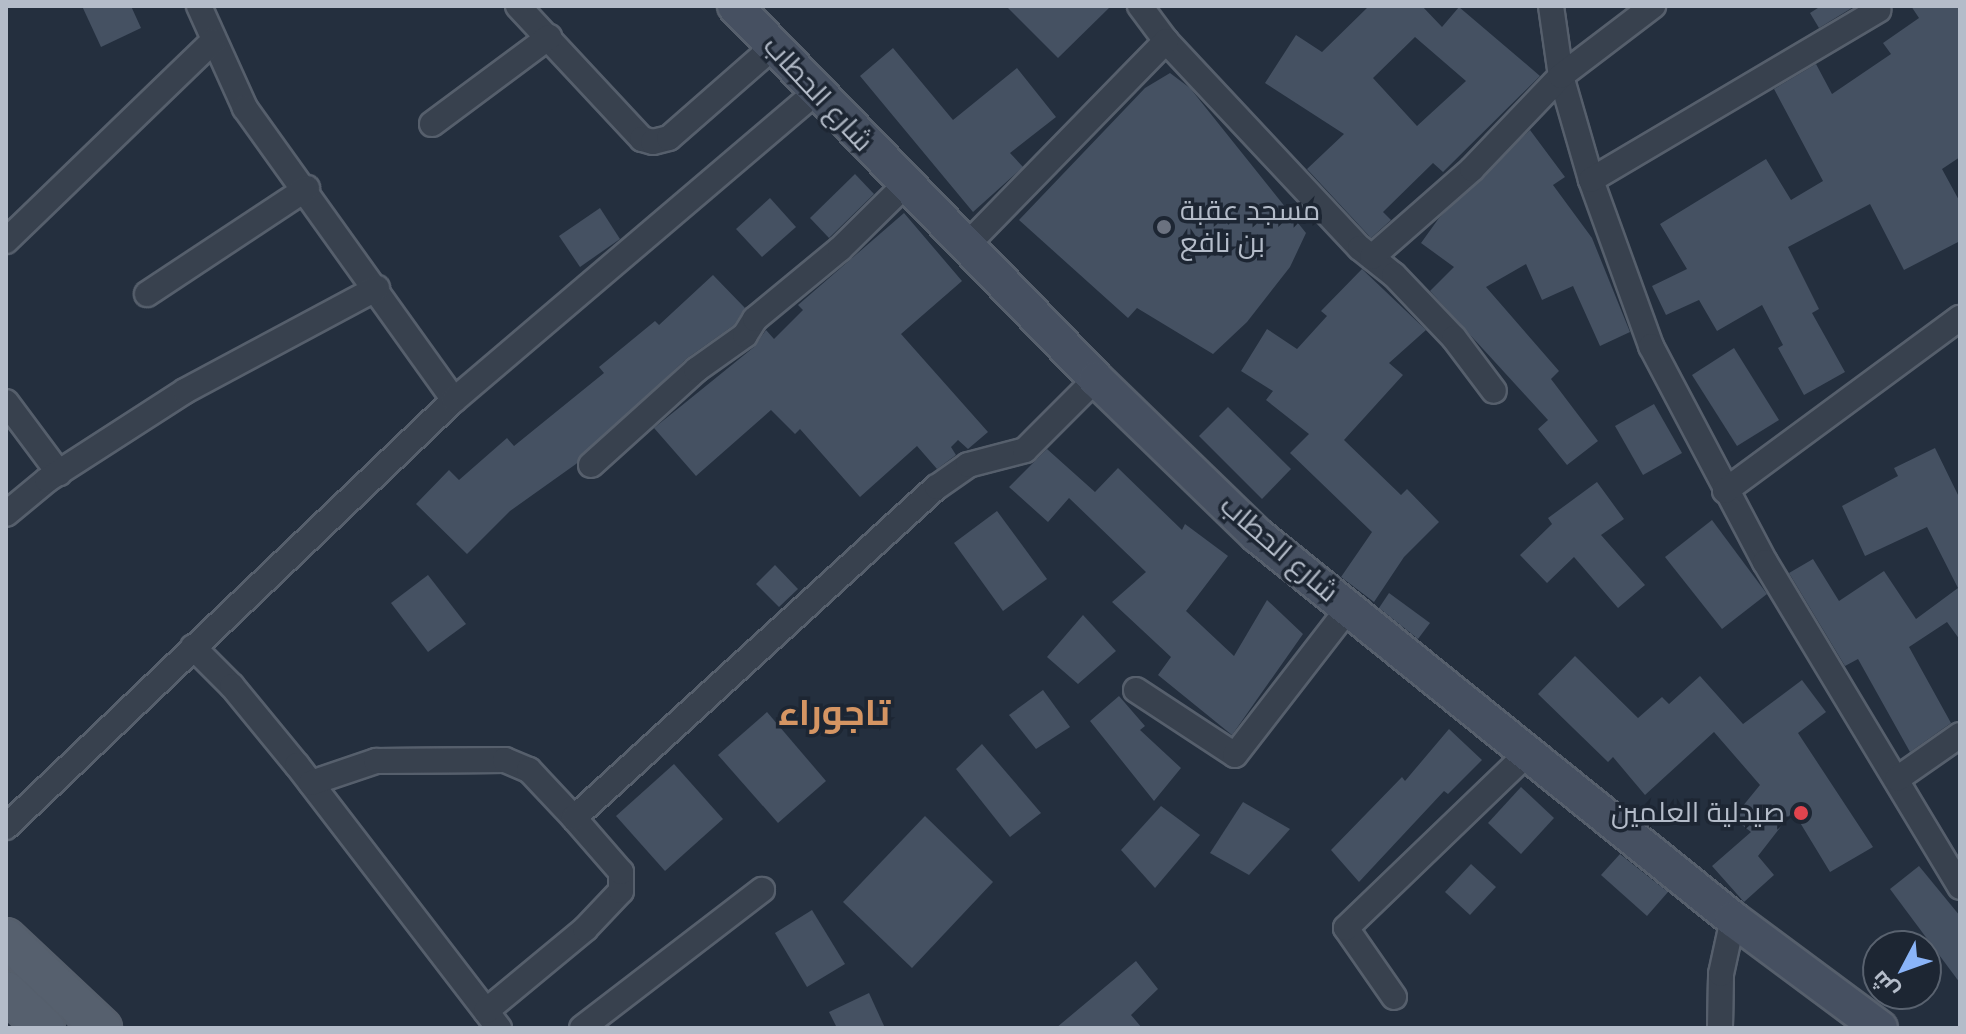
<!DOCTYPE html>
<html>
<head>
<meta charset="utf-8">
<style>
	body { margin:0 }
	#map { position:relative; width:1966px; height:1034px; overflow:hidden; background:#242f3e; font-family:"Fira Sans",Cairo,sans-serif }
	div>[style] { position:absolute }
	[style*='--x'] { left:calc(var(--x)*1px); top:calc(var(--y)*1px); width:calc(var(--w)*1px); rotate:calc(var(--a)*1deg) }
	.building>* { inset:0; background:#455162 }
	.roads { filter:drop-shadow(2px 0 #565f6c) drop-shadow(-2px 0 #565f6c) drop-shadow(0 2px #565f6c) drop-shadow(0 -2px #565f6c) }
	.street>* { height:24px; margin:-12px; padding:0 12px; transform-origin:12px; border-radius:12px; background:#38414e }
	.secondary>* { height:34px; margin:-17px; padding:0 17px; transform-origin:17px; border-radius:17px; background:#465061 }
	.primary>* { height:38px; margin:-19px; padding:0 19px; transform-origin:19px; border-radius:19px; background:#56606e }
	.dots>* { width:22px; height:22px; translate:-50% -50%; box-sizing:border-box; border:4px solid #1d2633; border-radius:50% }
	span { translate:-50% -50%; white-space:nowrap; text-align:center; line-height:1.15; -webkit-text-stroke:7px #1d2633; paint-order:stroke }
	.street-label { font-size:28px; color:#b4bcc9 }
	.poi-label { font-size:28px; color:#b4bcc9 }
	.left { translate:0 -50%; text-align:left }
	.right { translate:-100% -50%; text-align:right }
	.district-label { font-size:36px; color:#d59563; font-weight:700 }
	.frame { position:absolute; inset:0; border:8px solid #b4bcc9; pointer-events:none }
	.north { position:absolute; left:1862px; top:930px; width:80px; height:80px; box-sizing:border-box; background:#1d2633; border:2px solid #59626f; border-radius:50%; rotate:229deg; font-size:22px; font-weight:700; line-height:32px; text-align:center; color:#b4bcc9 }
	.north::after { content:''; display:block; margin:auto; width:28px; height:36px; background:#8ab4f8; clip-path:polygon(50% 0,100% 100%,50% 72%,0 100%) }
</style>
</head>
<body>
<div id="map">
	<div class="building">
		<div style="clip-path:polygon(82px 6px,131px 6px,141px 28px,101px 47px)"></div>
		<div style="clip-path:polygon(1006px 6px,1111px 6px,1058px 58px)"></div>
		<div style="clip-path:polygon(evenodd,1369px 6px,1422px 6px,1442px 27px,1459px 7px,1540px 76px,1443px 172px,1433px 163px,1383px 212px,1391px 220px,1371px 238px,1307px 169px,1344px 134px,1265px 83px,1296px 35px,1322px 52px,1369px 6px,1415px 37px,1466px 81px,1417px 126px,1373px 78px,1415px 37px)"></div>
		<div style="clip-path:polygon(1821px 6px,1855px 6px,1819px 28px,1810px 13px)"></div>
		<div style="clip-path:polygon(1911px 6px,1960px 6px,1960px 157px,1942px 169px,1960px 202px,1960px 241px,1904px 270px,1870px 204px,1788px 247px,1819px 309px,1812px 313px,1845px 372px,1804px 395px,1778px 348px,1783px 345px,1762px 305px,1717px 331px,1699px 300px,1666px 315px,1652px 286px,1687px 269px,1660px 224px,1766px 159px,1791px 200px,1823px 181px,1774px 89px,1816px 64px,1832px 94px,1891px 54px,1883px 43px,1919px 18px)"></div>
		<div style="clip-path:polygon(893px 48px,953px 120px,1017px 68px,1056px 117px,1010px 153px,1023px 167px,973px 212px,860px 76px)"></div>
		<div style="clip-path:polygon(1170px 73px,1190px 88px,1306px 233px,1290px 267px,1247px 322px,1213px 354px,1137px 308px,1128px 318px,1019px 220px,1145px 88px)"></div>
		<div style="clip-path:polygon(1530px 130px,1565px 177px,1553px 185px,1592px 238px,1630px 332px,1600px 346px,1573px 286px,1542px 300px,1526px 264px,1486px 287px,1559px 371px,1551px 379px,1598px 441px,1567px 465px,1538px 429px,1548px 420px,1430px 291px,1454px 267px,1421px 243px,1439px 218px)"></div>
		<div style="clip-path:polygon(855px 174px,874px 194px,829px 238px,810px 218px)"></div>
		<div style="clip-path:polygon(770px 198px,796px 227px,762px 257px,736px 229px)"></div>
		<div style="clip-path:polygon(600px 208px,620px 239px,580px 267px,559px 236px)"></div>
		<div style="clip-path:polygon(904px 213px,962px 281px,901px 334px,988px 432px,968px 449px,958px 440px,951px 447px,956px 455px,937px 469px,917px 446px,860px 497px,800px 429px,795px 434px,771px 410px,696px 476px,654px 428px,754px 347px,766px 330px,774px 339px,803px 310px,798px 305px)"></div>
		<div style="clip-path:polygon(1362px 269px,1426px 330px,1389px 363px,1403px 375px,1344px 440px,1401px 495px,1407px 489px,1439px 522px,1404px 557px,1374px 602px,1341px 577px,1372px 532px,1290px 453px,1309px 434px,1266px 400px,1273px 391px,1241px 371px,1267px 329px,1297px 349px,1327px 316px,1321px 311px)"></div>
		<div style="clip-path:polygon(713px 275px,745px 308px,734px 325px,686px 359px,576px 464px,510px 511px,467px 554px,416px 504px,449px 470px,459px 480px,507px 438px,514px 446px,604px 373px,599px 367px,655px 321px,659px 325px)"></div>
		<div style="clip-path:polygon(1734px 348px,1779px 420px,1737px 446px,1692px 375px)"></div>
		<div style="clip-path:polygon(1654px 404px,1682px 453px,1643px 475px,1615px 426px)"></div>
		<div style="clip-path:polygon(1228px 407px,1291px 469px,1262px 499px,1199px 436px)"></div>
		<div style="clip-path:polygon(1935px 448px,1960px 499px,1960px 640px,1947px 622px,1909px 647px,1951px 723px,1910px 752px,1858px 659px,1845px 666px,1789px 573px,1813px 559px,1839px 601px,1884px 571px,1916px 619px,1958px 588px,1927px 527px,1865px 556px,1842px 506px,1898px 476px,1894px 468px)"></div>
		<div style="clip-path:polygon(1047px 449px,1095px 492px,1118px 468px,1182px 530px,1185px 524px,1228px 556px,1186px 611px,1234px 656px,1267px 600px,1303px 634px,1232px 735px,1158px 675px,1171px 657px,1112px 602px,1146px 572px,1069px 498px,1048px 522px,1009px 487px)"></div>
		<div style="clip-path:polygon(1597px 482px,1624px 519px,1601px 535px,1645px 585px,1618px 608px,1574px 557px,1547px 583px,1520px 555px,1552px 524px,1548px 518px)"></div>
		<div style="clip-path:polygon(997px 511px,1047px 579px,1003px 611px,954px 543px)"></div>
		<div style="clip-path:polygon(1712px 520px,1767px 594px,1722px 629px,1665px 557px)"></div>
		<div style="clip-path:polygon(775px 565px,798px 589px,779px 607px,756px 584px)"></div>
		<div style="clip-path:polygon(428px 575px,466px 624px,428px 652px,391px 603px)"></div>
		<div style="clip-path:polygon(1389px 593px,1430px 623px,1418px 639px,1379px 608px)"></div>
		<div style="clip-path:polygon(1083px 615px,1116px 651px,1078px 684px,1047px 657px)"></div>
		<div style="clip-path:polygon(1575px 656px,1638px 718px,1662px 697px,1669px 704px,1700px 676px,1743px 724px,1802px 680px,1826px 712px,1798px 733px,1873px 847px,1830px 872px,1793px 811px,1758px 856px,1774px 875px,1744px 902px,1712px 866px,1751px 832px,1733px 818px,1760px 785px,1714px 732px,1645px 795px,1613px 757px,1608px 762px,1538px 694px)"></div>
		<div style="clip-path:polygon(1043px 690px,1070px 727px,1036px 749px,1009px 715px)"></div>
		<div style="clip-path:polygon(1119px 696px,1145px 726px,1140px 730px,1181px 768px,1154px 801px,1090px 721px)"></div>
		<div style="clip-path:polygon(767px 712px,826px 781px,778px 823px,718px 755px)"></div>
		<div style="clip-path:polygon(1449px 729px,1482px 760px,1448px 794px,1444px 791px,1359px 882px,1331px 850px,1402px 777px,1405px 781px)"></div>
		<div style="clip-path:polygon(982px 744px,1041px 813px,1010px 837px,956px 769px)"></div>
		<div style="clip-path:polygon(674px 764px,723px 819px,665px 871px,616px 816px)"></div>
		<div style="clip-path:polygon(1521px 787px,1554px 818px,1521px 854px,1488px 823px)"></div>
		<div style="clip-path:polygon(1243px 802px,1290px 829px,1249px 875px,1210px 853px)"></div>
		<div style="clip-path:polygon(1161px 806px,1200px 835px,1155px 888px,1121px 850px)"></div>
		<div style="clip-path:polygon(925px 816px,993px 882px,912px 968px,843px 902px)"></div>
		<div style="clip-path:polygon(1620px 854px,1668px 892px,1647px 916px,1601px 875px)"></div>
		<div style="clip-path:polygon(1471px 864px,1496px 887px,1470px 915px,1445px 892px)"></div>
		<div style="clip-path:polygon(1919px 866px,1960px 916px,1960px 983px,1890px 889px)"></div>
		<div style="clip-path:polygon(812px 910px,845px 964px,807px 987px,775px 933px)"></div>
		<div style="clip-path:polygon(1136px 961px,1158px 989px,1131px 1015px,1142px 1028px,1056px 1028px)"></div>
		<div style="clip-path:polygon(869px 993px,885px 1028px,837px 1028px,829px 1012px)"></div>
	</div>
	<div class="roads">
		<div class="street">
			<div style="--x:199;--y:6;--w:112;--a:65.7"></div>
			<div style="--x:245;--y:108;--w:359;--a:54.4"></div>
			<div style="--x:518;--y:6;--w:182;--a:47"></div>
			<div style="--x:642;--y:139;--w:11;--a:15"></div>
			<div style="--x:653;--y:142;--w:16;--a:-14"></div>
			<div style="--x:669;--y:138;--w:138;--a:-41.2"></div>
			<div style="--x:1140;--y:6;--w:44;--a:53.4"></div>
			<div style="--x:1166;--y:41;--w:284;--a:46.9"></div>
			<div style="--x:1360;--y:248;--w:43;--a:38.5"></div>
			<div style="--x:1394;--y:275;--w:87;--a:46.4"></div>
			<div style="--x:1454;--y:338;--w:66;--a:53"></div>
			<div style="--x:1551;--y:6;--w:71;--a:81.9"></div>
			<div style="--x:1561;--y:76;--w:108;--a:73.9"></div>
			<div style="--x:1591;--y:180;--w:177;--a:70.1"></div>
			<div style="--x:1651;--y:346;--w:244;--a:62.2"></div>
			<div style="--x:1765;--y:562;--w:379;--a:59"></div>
			<div style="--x:432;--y:124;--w:146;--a:-36.6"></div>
			<div style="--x:1591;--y:180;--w:334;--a:-30.6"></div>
			<div style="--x:6;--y:241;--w:288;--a:-44"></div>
			<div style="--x:965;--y:247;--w:288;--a:-45.7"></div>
			<div style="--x:1372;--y:257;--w:133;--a:-41.3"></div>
			<div style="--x:1472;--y:169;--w:129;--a:-46.3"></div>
			<div style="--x:1561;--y:76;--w:116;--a:-37.3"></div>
			<div style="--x:147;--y:294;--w:192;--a:-33.5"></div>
			<div style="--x:6;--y:402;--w:89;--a:53.3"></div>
			<div style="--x:591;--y:465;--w:142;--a:-42.1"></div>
			<div style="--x:696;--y:370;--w:60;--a:-35.5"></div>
			<div style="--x:745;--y:335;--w:19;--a:-58"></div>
			<div style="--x:755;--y:319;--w:110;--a:-39.5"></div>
			<div style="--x:840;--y:249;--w:91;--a:-44.6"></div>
			<div style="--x:1725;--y:491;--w:292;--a:-36.4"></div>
			<div style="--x:6;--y:514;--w:53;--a:-39.7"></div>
			<div style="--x:47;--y:480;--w:164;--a:-32.8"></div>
			<div style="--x:185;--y:391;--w:218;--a:-28.2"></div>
			<div style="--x:193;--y:647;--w:55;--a:45"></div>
			<div style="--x:232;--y:686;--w:102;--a:50.6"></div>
			<div style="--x:297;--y:765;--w:332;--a:52.5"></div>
			<div style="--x:1136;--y:690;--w:118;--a:33.3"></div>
			<div style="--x:1235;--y:755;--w:185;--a:-52.3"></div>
			<div style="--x:1897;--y:779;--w:77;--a:-34.9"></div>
			<div style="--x:311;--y:783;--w:69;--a:-18.7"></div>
			<div style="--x:376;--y:761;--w:129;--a:-0.4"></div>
			<div style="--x:505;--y:760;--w:26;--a:23"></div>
			<div style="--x:529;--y:770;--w:66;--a:46.8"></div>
			<div style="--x:6;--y:827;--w:619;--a:-43.63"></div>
			<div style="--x:454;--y:400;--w:474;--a:-40.4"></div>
			<div style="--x:1394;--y:997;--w:84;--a:-124.8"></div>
			<div style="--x:1346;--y:928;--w:250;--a:-43.9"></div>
			<div style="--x:486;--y:1011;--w:129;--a:-39.6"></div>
			<div style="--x:585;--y:929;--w:52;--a:-46.5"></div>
			<div style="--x:621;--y:891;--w:19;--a:-90"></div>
			<div style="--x:621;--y:872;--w:72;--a:-131"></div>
			<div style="--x:574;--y:818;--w:491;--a:-42.4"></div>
			<div style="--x:937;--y:487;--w:38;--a:-35"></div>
			<div style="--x:968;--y:465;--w:59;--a:-14.7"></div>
			<div style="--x:1025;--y:450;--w:100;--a:-45"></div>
			<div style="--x:582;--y:1028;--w:227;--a:-37.5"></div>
			<div style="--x:1720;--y:1028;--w:54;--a:-88.9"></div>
			<div style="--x:1721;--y:974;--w:56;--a:-77.7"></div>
		</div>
		<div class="secondary">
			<div style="--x:735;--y:6;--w:519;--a:45.94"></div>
			<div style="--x:1096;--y:379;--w:224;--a:44.1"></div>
			<div style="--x:1257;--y:535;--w:612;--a:38.89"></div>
			<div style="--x:1733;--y:919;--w:183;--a:36.6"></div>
		</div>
		<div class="primary">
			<div style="--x:6;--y:938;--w:132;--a:43.2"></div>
			<div style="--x:6;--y:991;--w:54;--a:43.5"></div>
		</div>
	</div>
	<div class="dots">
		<div style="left:1164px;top:227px;background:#6b7280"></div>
		<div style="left:1801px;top:813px;background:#e0444e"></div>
	</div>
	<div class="street-label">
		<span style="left:818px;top:94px;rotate:47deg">شارع الحطاب</span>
		<span style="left:1279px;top:549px;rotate:41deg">شارع الحطاب</span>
	</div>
	<div class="poi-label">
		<span class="left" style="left:1180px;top:227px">مسجد عقبة<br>بن نافع</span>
		<span class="right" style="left:1785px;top:813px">صيدلية العلمين</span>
	</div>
	<div class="district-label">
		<span style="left:834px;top:714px">تاجوراء</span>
	</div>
	<div class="frame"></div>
	<div class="north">ش</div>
</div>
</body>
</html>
